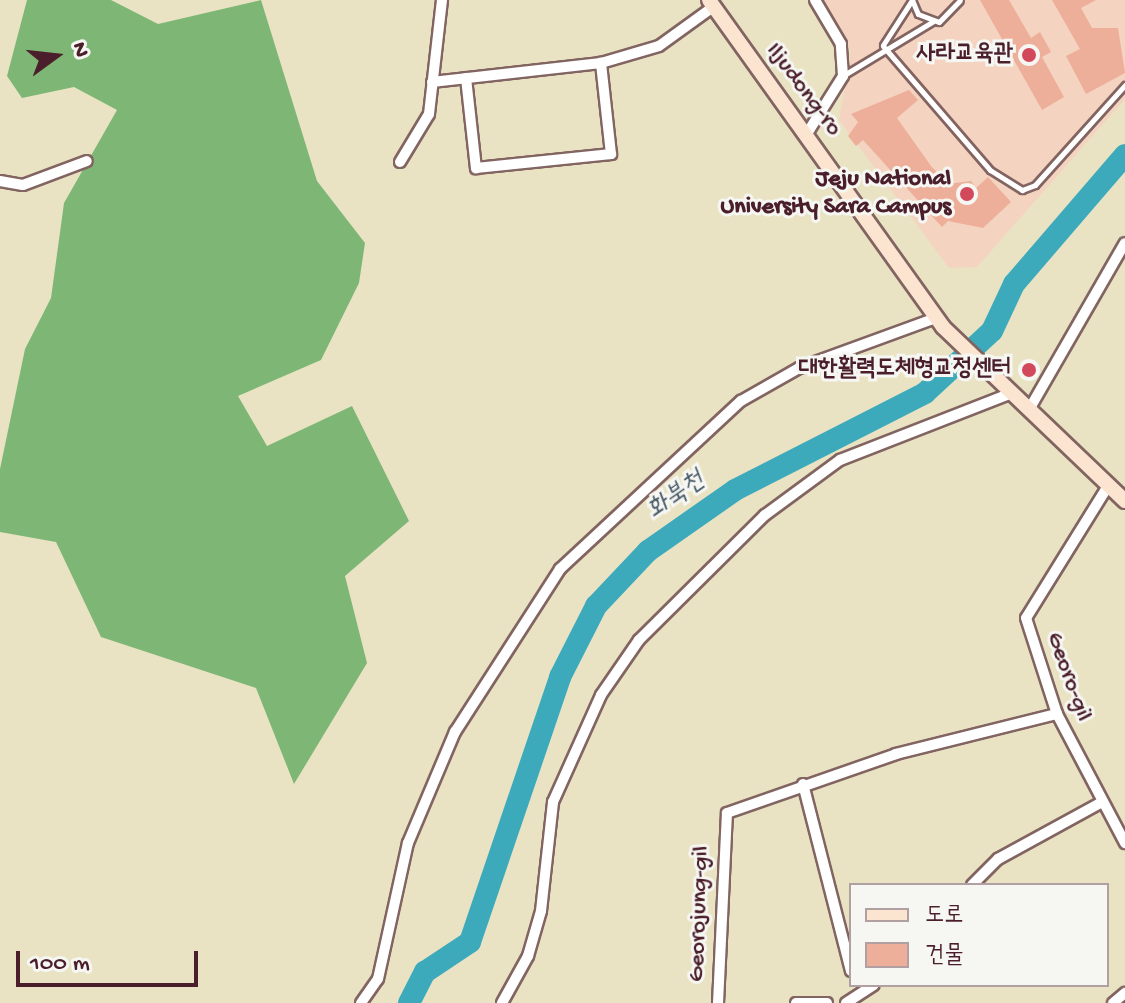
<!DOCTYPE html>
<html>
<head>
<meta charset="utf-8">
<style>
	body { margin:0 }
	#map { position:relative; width:1125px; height:1003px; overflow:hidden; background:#e9e3c4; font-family:"Gochi Hand","Poor Story",sans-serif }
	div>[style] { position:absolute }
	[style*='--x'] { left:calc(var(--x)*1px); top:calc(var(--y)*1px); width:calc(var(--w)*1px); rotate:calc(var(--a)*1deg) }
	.built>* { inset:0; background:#f4d3c0 }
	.forest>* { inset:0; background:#7eb775 }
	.river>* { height:22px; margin:-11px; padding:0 11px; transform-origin:11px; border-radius:11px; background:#3daabc }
	.building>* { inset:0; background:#edaf9a }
	.roads { filter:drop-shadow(2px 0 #826461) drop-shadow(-2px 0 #826461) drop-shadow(0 2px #826461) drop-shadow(0 -2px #826461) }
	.service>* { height:5px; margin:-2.5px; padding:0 2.5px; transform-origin:2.5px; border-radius:2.5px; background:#fff }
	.minor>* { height:10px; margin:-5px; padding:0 5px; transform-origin:5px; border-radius:5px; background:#fff }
	.secondary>* { height:14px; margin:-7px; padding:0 7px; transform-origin:7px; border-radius:7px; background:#fce5d0 }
	.dots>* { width:22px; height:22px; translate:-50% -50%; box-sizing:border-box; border:4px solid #f6f6f2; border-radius:50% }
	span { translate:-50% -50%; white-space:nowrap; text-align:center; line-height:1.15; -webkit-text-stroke:6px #f6f6f2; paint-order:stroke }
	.poi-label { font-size:24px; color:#4a1f2b; font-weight:700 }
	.right { translate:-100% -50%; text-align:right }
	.street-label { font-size:24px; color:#4a1f2b }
	.water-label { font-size:26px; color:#455765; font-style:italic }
	.legend { position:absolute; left:849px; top:883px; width:260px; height:104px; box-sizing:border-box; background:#f6f6f2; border:2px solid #b1a0a2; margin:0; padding:10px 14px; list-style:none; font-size:24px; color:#4a1f2b }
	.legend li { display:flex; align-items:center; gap:16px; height:40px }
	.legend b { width:40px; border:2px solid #b1a0a2 }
	.north { position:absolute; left:16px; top:16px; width:80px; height:80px; -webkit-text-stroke:6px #f6f6f2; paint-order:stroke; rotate:75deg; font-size:22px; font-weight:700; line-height:32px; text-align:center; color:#4a1f2b }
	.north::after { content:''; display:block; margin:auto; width:28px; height:36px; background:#4a1f2b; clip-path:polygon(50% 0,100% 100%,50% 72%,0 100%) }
	.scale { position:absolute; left:16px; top:951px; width:182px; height:36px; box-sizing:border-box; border:4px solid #4a1f2b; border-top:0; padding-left:10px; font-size:24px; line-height:28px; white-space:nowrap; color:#4a1f2b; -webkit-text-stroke:6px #f6f6f2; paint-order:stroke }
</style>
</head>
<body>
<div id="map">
	<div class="built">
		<div style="clip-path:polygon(821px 0,1125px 0,1125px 99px,977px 267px,949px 268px,839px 120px,851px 51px)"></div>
	</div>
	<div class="forest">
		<div style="clip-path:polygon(27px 0,111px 0,158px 24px,261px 0,317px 181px,365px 243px,359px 283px,321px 360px,238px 396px,267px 446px,352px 406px,409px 521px,345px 576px,367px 663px,294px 784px,256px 688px,101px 637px,56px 542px,0 532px,0 469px,25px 349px,51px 298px,64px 203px,117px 110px,74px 87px,22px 98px,7px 76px)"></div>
	</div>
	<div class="river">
		<div style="--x:409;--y:1003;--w:35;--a:-63"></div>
		<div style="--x:425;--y:972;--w:54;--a:-33.7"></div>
		<div style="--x:470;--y:942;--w:280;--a:-71.2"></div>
		<div style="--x:560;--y:677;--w:80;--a:-63.1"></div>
		<div style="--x:596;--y:606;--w:76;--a:-46.6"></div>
		<div style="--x:648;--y:551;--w:106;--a:-35"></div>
		<div style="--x:735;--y:490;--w:213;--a:-27"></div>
		<div style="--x:925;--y:393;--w:91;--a:-42.8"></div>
		<div style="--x:992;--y:331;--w:52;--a:-64.9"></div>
		<div style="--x:1014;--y:284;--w:170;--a:-49.3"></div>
	</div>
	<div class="building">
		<div style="clip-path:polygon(980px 0,1009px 0,1031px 38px,1040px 32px,1051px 52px,1042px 57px,1064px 97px,1042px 110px)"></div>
		<div style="clip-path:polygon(1052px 0,1096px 0,1081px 8px,1092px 28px,1118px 28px,1125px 73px,1086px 94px,1066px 56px,1080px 49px)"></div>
		<div style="clip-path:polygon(909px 90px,918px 100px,897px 118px,931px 166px,948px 184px,971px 181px,976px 188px,988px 177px,1011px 202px,983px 228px,948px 221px,942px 227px,863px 140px,856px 146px,848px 136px,858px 122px,851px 114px)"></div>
	</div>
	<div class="roads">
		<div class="service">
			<div style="--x:912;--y:0;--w:15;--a:67"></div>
			<div style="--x:918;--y:14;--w:22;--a:21"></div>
			<div style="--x:939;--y:22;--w:30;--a:-46"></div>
			<div style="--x:883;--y:45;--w:54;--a:-57.2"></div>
			<div style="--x:883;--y:46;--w:164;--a:49.2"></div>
			<div style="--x:990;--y:170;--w:38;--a:32"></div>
			<div style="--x:1022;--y:190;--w:14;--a:-21"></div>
			<div style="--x:1035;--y:185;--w:135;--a:-48"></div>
			<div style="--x:844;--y:75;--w:103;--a:-31.1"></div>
		</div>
		<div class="minor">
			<div style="--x:466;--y:78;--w:91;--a:83.7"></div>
			<div style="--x:476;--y:168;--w:136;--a:-5.9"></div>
			<div style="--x:611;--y:154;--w:92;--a:-96.3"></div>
			<div style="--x:432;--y:82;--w:170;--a:-6.4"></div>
			<div style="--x:601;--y:63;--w:60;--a:-16.3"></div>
			<div style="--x:659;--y:46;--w:67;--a:-35.8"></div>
			<div style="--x:808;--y:132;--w:66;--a:-58"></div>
			<div style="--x:843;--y:76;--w:32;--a:-94"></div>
			<div style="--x:841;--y:44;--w:51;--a:-120.6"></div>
			<div style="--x:400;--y:162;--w:56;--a:-58.9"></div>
			<div style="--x:429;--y:114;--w:115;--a:-83.5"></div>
			<div style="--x:0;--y:181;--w:23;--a:10"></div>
			<div style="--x:23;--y:185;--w:68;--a:-20.6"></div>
			<div style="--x:1030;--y:408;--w:190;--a:-60.1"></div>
			<div style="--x:1108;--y:486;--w:155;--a:121.8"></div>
			<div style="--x:1026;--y:618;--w:101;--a:72.1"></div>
			<div style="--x:1057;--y:714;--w:146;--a:62.2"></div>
			<div style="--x:803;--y:784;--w:193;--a:75.6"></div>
			<div style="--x:972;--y:885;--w:37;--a:-45"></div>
			<div style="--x:998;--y:859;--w:119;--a:-28.7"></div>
			<div style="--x:361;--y:1003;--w:29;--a:-55"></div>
			<div style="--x:378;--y:979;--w:139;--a:-77.6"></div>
			<div style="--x:408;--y:843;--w:121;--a:-67.1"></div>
			<div style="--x:455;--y:732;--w:194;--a:-57.2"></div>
			<div style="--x:560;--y:569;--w:247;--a:-42.9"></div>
			<div style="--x:741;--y:401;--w:67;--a:-29.6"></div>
			<div style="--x:799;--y:368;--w:146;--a:-20.1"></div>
			<div style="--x:502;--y:1003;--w:54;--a:-61"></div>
			<div style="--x:528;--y:956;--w:47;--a:-73.9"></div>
			<div style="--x:541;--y:911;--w:110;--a:-83.7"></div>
			<div style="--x:553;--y:802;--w:117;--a:-65.8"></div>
			<div style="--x:601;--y:695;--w:67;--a:-55.4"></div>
			<div style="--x:639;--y:640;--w:177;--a:-44.8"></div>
			<div style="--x:765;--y:515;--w:93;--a:-36.3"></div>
			<div style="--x:840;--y:460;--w:181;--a:-21.3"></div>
			<div style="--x:718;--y:1003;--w:190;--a:-87.3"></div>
			<div style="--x:727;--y:813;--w:179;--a:-19.2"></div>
			<div style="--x:896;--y:754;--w:166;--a:-14"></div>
			<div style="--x:796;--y:1003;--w:31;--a:0"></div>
			<div style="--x:846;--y:1003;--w:33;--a:-33"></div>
			<div style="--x:1113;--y:1003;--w:16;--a:-40"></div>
		</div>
		<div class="secondary">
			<div style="--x:709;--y:0;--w:402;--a:54.4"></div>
			<div style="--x:943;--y:327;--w:252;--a:43.7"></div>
		</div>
	</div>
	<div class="dots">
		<div style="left:1029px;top:55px;background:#d1495b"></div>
		<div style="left:967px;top:194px;background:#d1495b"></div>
		<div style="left:1029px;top:370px;background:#d1495b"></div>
	</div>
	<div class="poi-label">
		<span class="right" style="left:1013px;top:55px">사라교육관</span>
		<span class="right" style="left:951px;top:194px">Jeju National<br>University Sara Campus</span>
		<span class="right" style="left:1011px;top:370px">대한활력도체형교정센터</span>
	</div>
	<div class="street-label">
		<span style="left:803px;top:90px;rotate:53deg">Iljudong-ro</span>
		<span style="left:1068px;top:677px;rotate:70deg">Georo-gil</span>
		<span style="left:700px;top:914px;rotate:-88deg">Georojung-gil</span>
	</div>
	<div class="water-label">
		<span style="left:677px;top:497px;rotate:-35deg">화북천</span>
	</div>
	<ul class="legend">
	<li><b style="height:10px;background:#fce5d0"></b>도로</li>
	<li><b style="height:22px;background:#edaf9a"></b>건물</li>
	</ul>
	<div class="north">N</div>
	<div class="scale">100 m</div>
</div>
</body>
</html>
